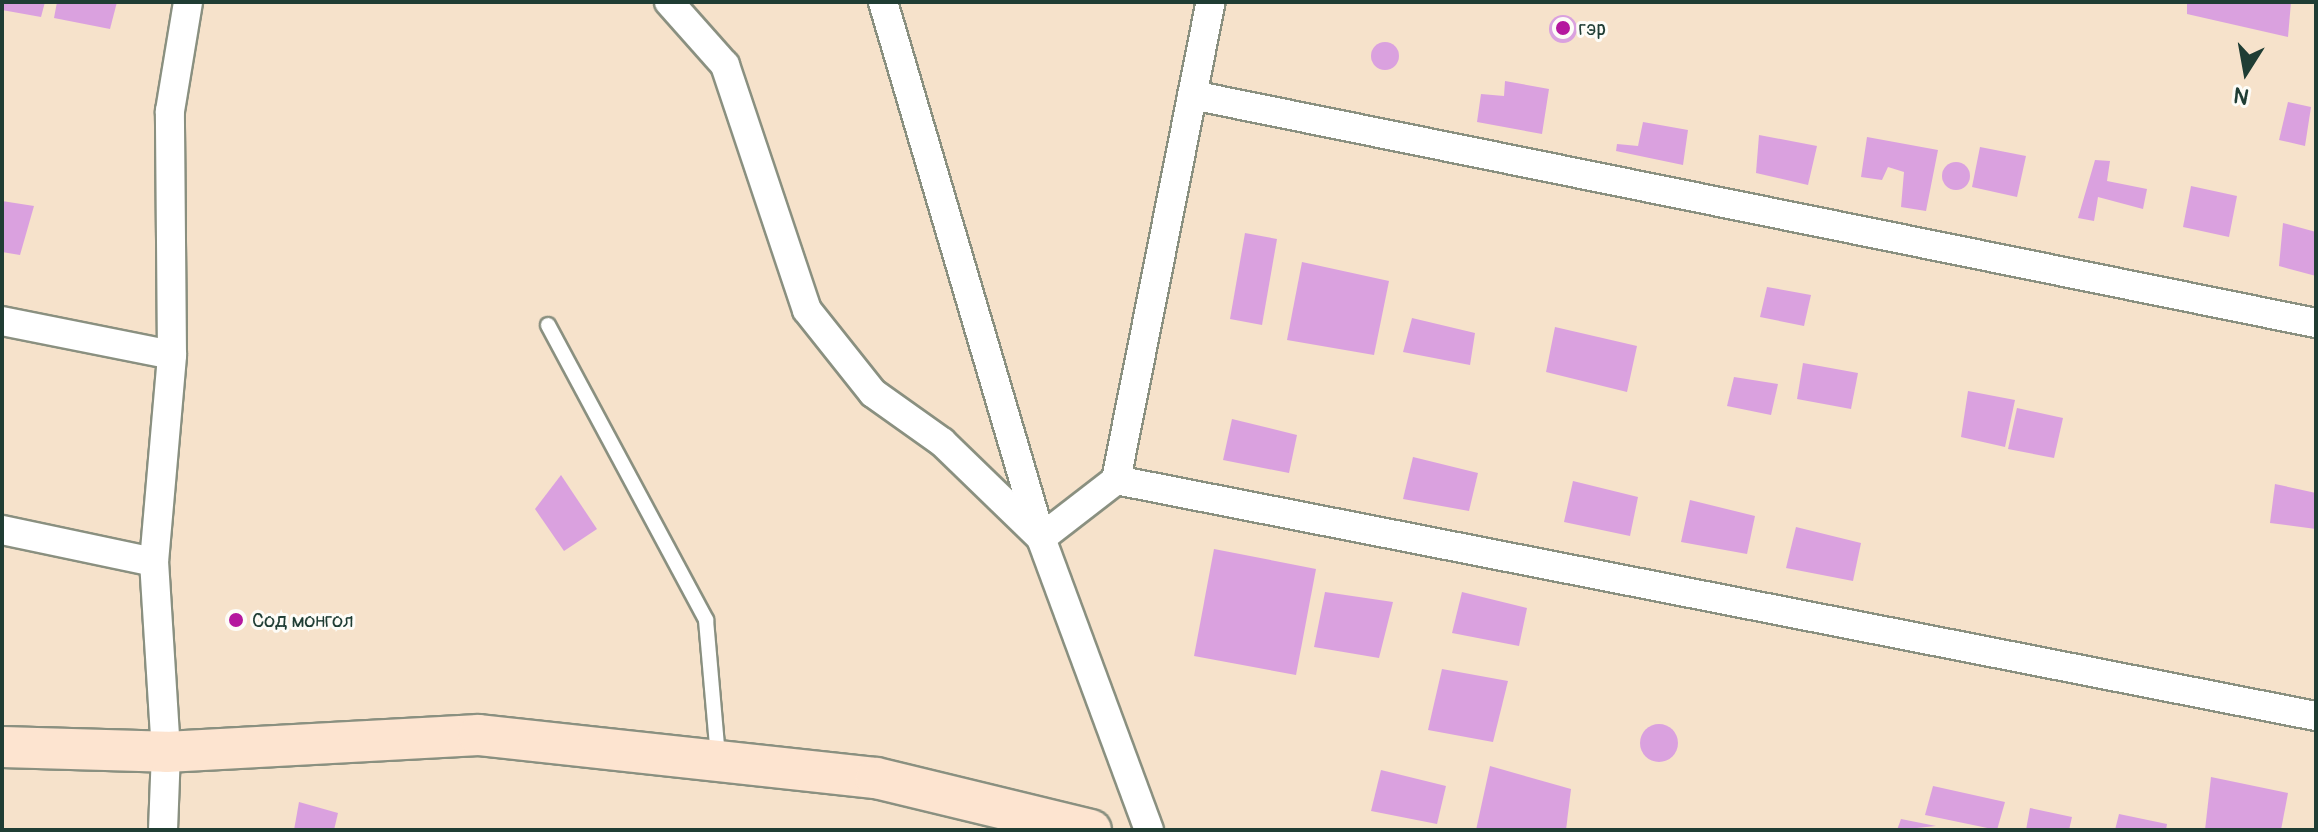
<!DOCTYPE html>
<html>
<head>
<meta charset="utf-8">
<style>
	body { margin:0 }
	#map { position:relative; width:2318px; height:832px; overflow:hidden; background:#f6e2cb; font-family:Pangolin,sans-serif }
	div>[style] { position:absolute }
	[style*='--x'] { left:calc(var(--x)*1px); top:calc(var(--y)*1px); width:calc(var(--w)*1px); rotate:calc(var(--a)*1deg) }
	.building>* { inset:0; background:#daa1df }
	.round { border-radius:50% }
	.roads { filter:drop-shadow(2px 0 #8a9080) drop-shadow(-2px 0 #8a9080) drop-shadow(0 2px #8a9080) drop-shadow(0 -2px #8a9080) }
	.lane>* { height:14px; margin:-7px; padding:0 7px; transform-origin:7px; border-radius:7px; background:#fff }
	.street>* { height:28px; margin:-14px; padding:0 14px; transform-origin:14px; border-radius:14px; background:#fff }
	.secondary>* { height:40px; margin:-20px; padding:0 20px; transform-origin:20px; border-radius:20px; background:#fde4d0 }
	.dots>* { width:22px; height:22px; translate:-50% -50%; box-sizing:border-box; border:4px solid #fdfcf7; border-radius:50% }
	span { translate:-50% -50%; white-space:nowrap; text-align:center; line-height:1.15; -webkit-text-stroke:6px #fdfcf7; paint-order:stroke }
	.poi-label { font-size:20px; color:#1f3d34 }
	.left { translate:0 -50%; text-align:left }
	.frame { position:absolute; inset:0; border:4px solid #1f3d34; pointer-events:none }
	.north { position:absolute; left:2206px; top:32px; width:80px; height:80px; -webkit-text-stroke:6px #fdfcf7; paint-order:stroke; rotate:191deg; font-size:22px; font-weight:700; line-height:32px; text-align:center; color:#1f3d34 }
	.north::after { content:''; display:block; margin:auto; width:28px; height:36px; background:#1f3d34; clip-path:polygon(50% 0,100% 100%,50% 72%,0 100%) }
</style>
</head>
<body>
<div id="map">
	<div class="building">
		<div style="clip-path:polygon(2px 2px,45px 2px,41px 17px,2px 10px)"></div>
		<div style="clip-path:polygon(57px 2px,117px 2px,110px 29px,54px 18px)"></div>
		<div style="clip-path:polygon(2187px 2px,2291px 2px,2288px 37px,2187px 14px)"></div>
		<div class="round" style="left:1549px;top:15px;width:28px;height:28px"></div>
		<div class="round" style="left:1371px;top:42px;width:28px;height:28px"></div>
		<div style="clip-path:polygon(1505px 81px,1549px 89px,1542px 134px,1477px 122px,1481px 94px,1504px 96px)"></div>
		<div style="clip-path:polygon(2288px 102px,2311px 107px,2305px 146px,2279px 140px)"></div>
		<div style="clip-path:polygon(1643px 122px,1688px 130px,1683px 165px,1616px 151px,1617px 144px,1638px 146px)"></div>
		<div style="clip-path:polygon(1759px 135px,1817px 146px,1808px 185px,1756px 173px)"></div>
		<div style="clip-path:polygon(1867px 137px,1938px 150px,1926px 211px,1901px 207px,1904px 172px,1888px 167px,1882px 180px,1861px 177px)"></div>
		<div style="clip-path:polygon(1980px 147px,2026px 156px,2017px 197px,1972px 187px)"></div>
		<div style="clip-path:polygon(2095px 160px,2110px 161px,2107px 181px,2147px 189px,2143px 209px,2098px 197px,2094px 221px,2078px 218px)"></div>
		<div class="round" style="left:1942px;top:162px;width:28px;height:28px"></div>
		<div style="clip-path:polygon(2191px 186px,2237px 196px,2229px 237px,2183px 227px)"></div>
		<div style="clip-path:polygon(2px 201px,34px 206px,20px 255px,2px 252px)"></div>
		<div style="clip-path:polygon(2283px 223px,2316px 232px,2316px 276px,2279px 266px)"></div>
		<div style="clip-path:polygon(1245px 233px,1277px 239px,1262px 325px,1230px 319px)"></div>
		<div style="clip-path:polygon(1302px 262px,1389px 281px,1374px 355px,1287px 340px)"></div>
		<div style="clip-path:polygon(1767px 287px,1811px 295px,1804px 326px,1760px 317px)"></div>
		<div style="clip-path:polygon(1412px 318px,1475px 333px,1470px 365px,1403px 352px)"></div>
		<div style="clip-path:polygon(1555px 327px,1637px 346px,1627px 392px,1546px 372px)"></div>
		<div style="clip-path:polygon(1803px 363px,1858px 373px,1851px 409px,1797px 399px)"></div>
		<div style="clip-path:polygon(1734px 377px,1778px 384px,1771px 415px,1727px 406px)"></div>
		<div style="clip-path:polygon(1968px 391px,2015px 400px,2005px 447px,1961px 437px)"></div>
		<div style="clip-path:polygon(2017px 408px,2063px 418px,2054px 458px,2008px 449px)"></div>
		<div style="clip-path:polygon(1232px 419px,1297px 435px,1289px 473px,1223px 460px)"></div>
		<div style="clip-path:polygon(1413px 457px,1478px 473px,1469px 511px,1403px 499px)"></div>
		<div style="clip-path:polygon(561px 475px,597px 529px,564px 551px,535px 509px)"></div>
		<div style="clip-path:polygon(1573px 481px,1638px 497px,1630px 536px,1564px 522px)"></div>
		<div style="clip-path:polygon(2275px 484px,2316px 493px,2316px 529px,2270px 523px)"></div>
		<div style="clip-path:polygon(1690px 500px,1755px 516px,1747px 554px,1681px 542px)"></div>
		<div style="clip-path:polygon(1796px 527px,1861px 543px,1853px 581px,1786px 568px)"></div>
		<div style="clip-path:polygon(1214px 549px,1316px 569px,1296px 675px,1194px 656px)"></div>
		<div style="clip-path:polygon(1325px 592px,1393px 602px,1379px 658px,1314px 647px)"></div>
		<div style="clip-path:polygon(1462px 592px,1527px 608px,1519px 646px,1452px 633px)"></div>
		<div style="clip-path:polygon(1442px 669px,1508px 681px,1493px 742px,1428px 730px)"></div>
		<div class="round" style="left:1640px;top:724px;width:38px;height:38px"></div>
		<div style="clip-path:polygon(1490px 766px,1571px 789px,1566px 830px,1476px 830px)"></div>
		<div style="clip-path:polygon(1381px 770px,1446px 786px,1437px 824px,1371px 811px)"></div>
		<div style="clip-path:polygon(2211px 777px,2288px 793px,2281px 830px,2205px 830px)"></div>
		<div style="clip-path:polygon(1933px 786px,2005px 802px,1997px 830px,1925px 815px)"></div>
		<div style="clip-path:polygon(299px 802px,338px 813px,334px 830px,294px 830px)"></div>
		<div style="clip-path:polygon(2030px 808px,2072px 817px,2069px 830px,2026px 830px)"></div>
		<div style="clip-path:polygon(2119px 814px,2167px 824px,2166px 830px,2115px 830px)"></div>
		<div style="clip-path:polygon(1901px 819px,1936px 826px,1897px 830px)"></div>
	</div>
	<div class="roads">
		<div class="lane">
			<div style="--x:548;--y:325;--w:335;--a:61.8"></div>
			<div style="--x:706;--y:620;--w:138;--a:85"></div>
		</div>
		<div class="street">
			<div style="--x:669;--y:2;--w:84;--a:48.4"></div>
			<div style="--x:725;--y:65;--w:258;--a:71.5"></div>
			<div style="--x:807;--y:310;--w:106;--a:51.5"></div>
			<div style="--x:873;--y:393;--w:85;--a:35.4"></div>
			<div style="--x:942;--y:442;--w:138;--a:44.1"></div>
			<div style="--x:1041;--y:538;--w:311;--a:69.7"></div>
			<div style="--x:883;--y:2;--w:559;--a:73.58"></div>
			<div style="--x:1041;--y:538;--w:95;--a:-37.7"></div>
			<div style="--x:1116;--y:480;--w:487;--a:-78.8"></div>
			<div style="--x:1192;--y:95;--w:1147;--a:11.47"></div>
			<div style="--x:2;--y:321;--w:173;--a:11.3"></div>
			<div style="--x:1116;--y:480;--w:1223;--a:11.13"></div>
			<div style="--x:2;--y:530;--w:155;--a:11.9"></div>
			<div style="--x:163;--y:830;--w:78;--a:-87.8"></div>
			<div style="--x:166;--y:752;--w:190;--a:-93.6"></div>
			<div style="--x:154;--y:562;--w:208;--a:-85"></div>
			<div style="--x:172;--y:355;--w:244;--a:-90.5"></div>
			<div style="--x:170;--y:111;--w:110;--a:-80.6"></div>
		</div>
		<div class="secondary">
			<div style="--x:2;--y:747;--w:164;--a:1.7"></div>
			<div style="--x:166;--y:752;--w:313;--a:-3.1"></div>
			<div style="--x:479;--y:735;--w:399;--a:6.2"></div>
			<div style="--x:876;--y:778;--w:221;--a:13.6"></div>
		</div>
	</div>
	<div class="dots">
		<div style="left:1563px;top:28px;background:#b5179e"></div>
		<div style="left:236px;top:620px;background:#b5179e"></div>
	</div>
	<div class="poi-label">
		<span class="left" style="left:1579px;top:28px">гэр</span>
		<span class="left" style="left:252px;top:620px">Сод монгол</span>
	</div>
	<div class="frame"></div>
	<div class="north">N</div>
</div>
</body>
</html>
